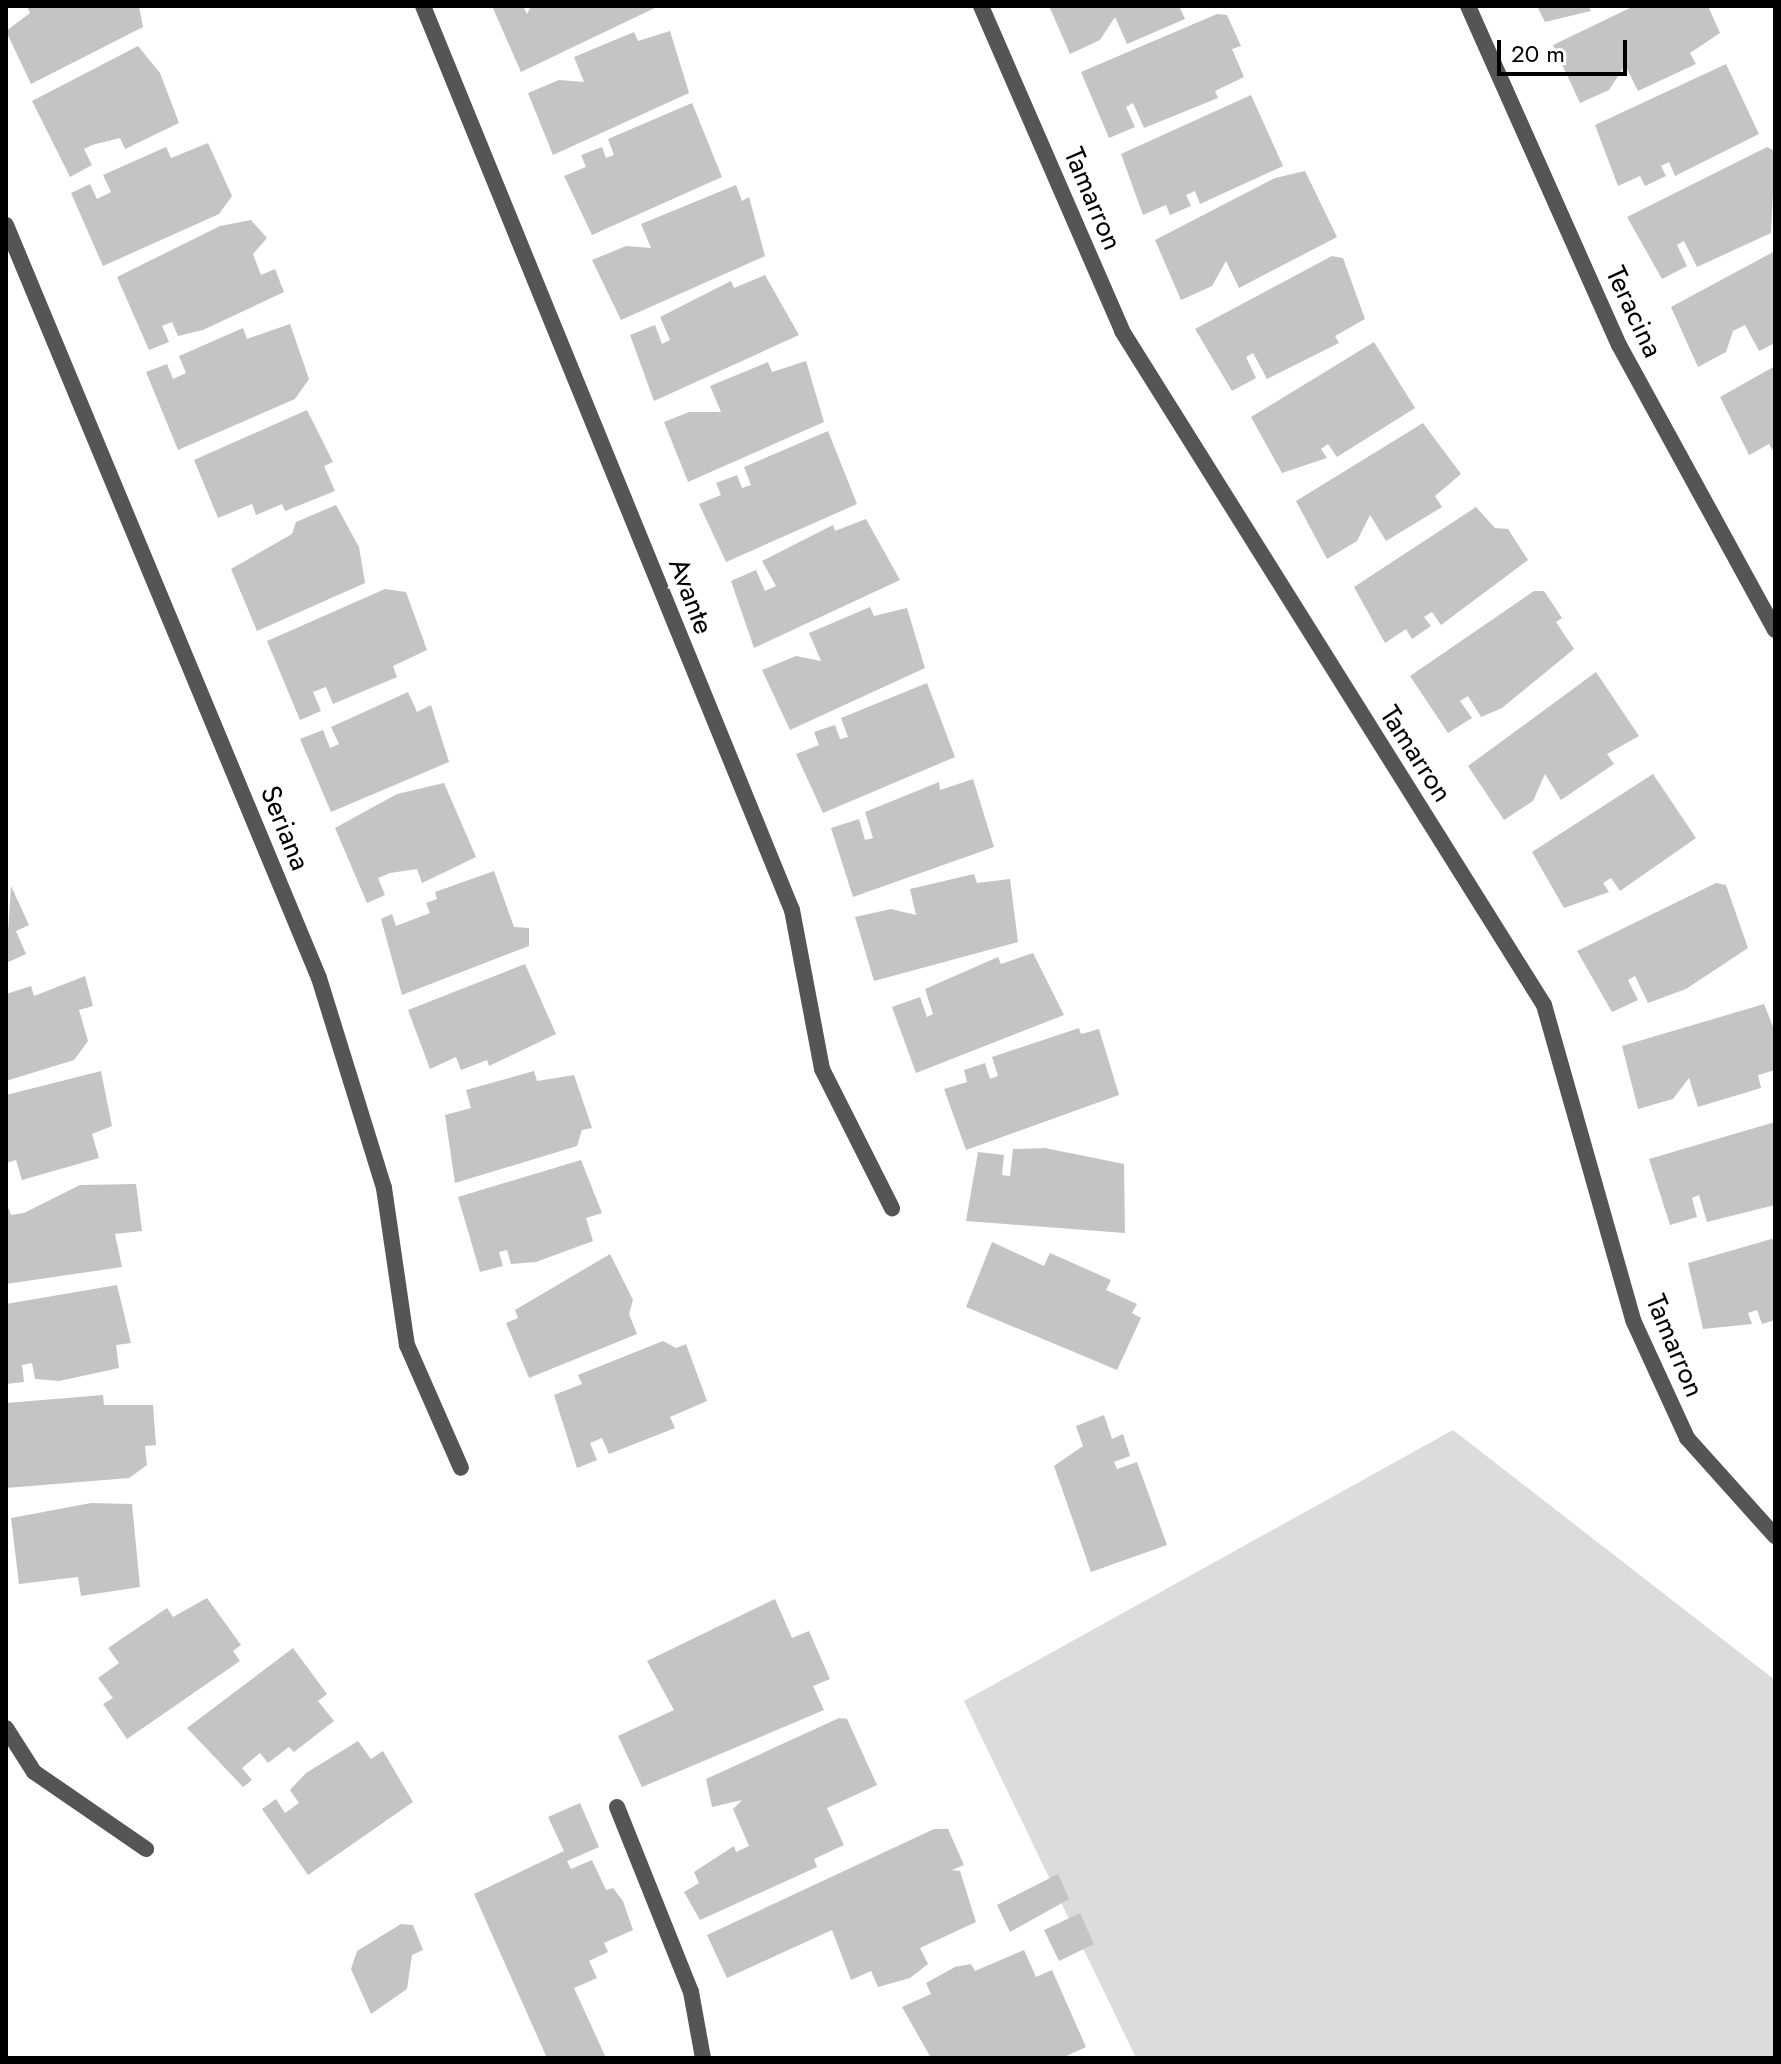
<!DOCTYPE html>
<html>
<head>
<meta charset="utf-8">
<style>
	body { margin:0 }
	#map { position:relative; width:1781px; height:2064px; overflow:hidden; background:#fff; font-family:Jost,sans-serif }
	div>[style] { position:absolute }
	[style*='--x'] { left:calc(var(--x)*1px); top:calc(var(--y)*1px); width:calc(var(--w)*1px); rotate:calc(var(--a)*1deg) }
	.green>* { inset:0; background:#dcdcdc }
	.building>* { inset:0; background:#c4c4c4 }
	.service>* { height:16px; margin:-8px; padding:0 8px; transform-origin:8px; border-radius:8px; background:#555 }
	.minor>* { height:16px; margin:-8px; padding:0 8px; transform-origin:8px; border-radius:8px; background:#555 }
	span { translate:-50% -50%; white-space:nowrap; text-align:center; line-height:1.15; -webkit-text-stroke:8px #fff; paint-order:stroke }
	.street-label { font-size:28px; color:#000 }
	.frame { position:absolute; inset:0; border:8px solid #000; pointer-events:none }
	.scale { position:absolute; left:1497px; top:40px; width:130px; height:36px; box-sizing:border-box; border:4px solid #000; border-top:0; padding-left:10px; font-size:24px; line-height:28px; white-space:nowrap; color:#000; -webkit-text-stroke:6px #fff; paint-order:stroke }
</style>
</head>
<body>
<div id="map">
	<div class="green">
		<div style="clip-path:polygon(1453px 1430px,1775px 1680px,1775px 2058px,1136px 2058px,964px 1701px)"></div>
	</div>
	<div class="building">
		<div style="clip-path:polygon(27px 6px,139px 6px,143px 27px,31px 84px,6px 31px,30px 13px)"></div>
		<div style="clip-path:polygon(492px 6px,523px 6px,527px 14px,531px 6px,659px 6px,521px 72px)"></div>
		<div style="clip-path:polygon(1049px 6px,1179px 6px,1185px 19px,1127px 44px,1115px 17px,1100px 40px,1070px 54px)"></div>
		<div style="clip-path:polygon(1537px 6px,1588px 6px,1591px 11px,1545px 22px)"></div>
		<div style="clip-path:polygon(1634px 6px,1708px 6px,1720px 33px,1690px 53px,1696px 64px,1638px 91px,1625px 65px,1609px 90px,1580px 103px,1553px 45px)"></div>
		<div style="clip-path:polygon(1217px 14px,1227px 15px,1241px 46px,1232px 49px,1244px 77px,1215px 91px,1218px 98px,1144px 128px,1133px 103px,1126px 107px,1135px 127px,1109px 138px,1081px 72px)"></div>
		<div style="clip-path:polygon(670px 31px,689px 93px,553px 155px,528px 93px,559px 80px,584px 82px,574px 57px,634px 32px,638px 41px)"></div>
		<div style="clip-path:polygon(138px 46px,160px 73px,179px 123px,125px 149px,120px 138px,92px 145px,84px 149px,92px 165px,70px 177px,32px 101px)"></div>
		<div style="clip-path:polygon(1726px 64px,1759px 134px,1675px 176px,1669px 162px,1661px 166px,1666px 176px,1645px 186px,1640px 176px,1618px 186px,1595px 125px)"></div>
		<div style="clip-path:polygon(1251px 95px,1283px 166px,1200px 204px,1195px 191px,1186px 195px,1191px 206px,1170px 215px,1166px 205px,1143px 215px,1121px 154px)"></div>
		<div style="clip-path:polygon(692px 103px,722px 177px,592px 235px,564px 176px,586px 167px,581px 155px,602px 147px,606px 158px,614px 155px,608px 139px)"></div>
		<div style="clip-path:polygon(208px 143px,232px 196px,219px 214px,103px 266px,71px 193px,90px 184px,97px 199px,111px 192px,103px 175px,166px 147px,171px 158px)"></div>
		<div style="clip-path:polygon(1767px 147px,1775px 151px,1771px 233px,1697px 267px,1684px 241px,1677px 245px,1687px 266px,1662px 279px,1627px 217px)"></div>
		<div style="clip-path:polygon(1305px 171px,1337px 237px,1239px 288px,1226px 261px,1212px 286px,1181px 300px,1155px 240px,1275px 178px)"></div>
		<div style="clip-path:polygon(736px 185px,742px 201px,749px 197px,765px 256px,621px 320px,592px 260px,626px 246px,651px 248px,641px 224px)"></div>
		<div style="clip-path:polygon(251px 220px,267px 238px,253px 254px,261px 275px,275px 269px,284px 292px,203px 330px,178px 336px,172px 322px,162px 326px,169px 342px,149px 350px,117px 277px,220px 226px)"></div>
		<div style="clip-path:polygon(1775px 251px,1775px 343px,1759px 351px,1745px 325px,1733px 331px,1726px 352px,1698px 367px,1671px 307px)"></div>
		<div style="clip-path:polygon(1332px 256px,1343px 258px,1365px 319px,1335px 336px,1339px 343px,1267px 379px,1253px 353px,1246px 357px,1256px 378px,1232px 391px,1195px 329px)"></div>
		<div style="clip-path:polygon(765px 275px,799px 335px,654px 401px,630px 335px,655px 325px,662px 344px,670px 340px,660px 317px,731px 281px,734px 288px)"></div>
		<div style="clip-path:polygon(290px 324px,309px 379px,295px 399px,178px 450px,146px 372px,167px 364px,173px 379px,186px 373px,179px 356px,243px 328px,247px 339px)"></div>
		<div style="clip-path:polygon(1374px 342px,1415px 408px,1337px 457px,1328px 444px,1321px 449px,1327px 458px,1282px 473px,1251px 417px)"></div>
		<div style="clip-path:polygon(806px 361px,824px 422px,688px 482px,664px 422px,689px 412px,721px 412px,710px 386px,768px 362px,772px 372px)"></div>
		<div style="clip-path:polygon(1775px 366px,1775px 454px,1769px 444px,1749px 455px,1720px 397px)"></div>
		<div style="clip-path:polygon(307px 410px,333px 462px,324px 466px,335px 491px,285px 511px,282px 504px,256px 515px,252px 504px,218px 518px,194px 460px)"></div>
		<div style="clip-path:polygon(1423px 423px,1461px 474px,1435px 496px,1442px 507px,1386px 541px,1370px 515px,1357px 541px,1327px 559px,1296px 501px)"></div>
		<div style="clip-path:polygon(828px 431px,857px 504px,726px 562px,699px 504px,721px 495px,716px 483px,737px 475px,742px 488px,751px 485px,744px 467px)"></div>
		<div style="clip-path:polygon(336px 505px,359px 547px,365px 583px,257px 631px,231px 569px,292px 534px,296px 522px)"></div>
		<div style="clip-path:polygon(1476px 507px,1495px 528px,1508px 529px,1528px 560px,1441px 625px,1432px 612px,1424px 617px,1431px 626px,1412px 639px,1406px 629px,1385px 643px,1354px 587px)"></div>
		<div style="clip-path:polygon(866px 519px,900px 580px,754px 648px,731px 581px,756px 570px,765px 591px,776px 586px,762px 561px,833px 525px,835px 531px)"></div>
		<div style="clip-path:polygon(385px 589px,406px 592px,427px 650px,393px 666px,397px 677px,333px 704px,326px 687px,313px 692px,321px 711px,300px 720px,267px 641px)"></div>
		<div style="clip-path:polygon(1534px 591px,1544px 591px,1562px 618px,1556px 622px,1574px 649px,1502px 708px,1481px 717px,1468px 696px,1460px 701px,1472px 718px,1448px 733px,1410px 676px)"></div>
		<div style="clip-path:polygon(870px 607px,874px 616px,907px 608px,925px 668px,790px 730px,762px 670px,796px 656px,821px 661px,809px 633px)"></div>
		<div style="clip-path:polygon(1596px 672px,1639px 736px,1607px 754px,1614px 764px,1561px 800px,1545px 774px,1533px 801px,1504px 820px,1468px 766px)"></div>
		<div style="clip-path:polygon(927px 683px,955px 757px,823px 813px,796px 754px,819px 745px,814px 732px,835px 725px,840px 739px,848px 737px,841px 718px)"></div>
		<div style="clip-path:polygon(408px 692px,417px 712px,431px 705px,449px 762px,331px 812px,300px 739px,323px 730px,330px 748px,339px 744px,331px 727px)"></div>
		<div style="clip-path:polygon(1653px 774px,1696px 838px,1620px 891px,1611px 878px,1603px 883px,1609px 892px,1564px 908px,1532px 852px)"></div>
		<div style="clip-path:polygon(973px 779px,994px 847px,853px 897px,831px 828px,859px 819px,865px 840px,873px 838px,865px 812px,939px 782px,940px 790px)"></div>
		<div style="clip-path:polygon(444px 783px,476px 857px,422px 883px,417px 869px,390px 873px,378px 878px,385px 895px,367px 903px,335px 828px,397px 794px)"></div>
		<div style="clip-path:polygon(494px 871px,514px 927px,529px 928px,529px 946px,402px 995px,381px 919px,392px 914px,396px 926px,430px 913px,426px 903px,437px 899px,435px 892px)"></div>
		<div style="clip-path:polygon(974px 874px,977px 883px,1010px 879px,1018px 942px,874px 981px,855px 917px,891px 909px,916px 915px,910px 889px)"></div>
		<div style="clip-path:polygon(1716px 883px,1726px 885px,1748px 948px,1686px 989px,1648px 1003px,1635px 976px,1628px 980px,1638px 1000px,1612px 1012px,1577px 951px)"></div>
		<div style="clip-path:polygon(11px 886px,29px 925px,16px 931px,26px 954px,6px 963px)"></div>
		<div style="clip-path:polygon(1033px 953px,1064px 1015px,916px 1073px,892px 1007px,920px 997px,927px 1017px,933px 1014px,925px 989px,998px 957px,1001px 964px)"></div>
		<div style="clip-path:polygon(525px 964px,556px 1034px,489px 1066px,487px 1060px,461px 1070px,456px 1057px,430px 1069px,408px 1010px)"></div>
		<div style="clip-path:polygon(85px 976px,93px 1006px,79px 1010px,88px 1041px,74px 1060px,6px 1081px,6px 994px,31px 986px,34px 996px)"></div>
		<div style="clip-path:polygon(1764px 1004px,1775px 1032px,1775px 1070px,1758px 1075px,1761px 1088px,1698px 1107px,1689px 1078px,1673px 1099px,1638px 1109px,1622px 1046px)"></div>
		<div style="clip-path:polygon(1079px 1028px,1081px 1034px,1099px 1029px,1119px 1095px,966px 1150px,944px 1089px,967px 1082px,964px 1070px,985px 1063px,990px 1079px,998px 1076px,992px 1057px)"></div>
		<div style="clip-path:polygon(101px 1071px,112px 1126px,92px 1134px,99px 1158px,22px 1180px,16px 1160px,6px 1163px,6px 1095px)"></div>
		<div style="clip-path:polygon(534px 1071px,537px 1081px,574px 1075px,592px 1128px,582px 1130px,577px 1146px,455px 1183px,445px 1115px,471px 1108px,466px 1090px)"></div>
		<div style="clip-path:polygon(1775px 1122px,1775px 1205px,1707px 1222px,1699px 1195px,1692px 1198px,1697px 1217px,1670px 1225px,1649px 1159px)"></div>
		<div style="clip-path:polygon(1045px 1148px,1124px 1164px,1125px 1233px,966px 1221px,978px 1152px,1004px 1155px,1002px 1175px,1010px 1176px,1013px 1149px)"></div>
		<div style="clip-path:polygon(581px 1160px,602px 1213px,586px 1218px,593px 1241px,536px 1262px,511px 1264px,507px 1250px,499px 1252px,503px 1266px,480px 1272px,458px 1197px)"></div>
		<div style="clip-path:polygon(136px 1184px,142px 1231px,115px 1234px,122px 1267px,6px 1284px,6px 1202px,11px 1215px,24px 1213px,80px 1185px)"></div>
		<div style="clip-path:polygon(1775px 1238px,1775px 1320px,1762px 1324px,1757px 1310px,1748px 1313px,1752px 1324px,1703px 1329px,1688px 1263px)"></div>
		<div style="clip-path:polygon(992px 1242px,1044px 1266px,1050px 1253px,1111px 1280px,1106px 1290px,1137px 1304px,1132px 1313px,1141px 1318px,1117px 1370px,966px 1307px)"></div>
		<div style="clip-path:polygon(610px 1254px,633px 1300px,629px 1314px,637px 1334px,529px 1378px,506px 1323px,518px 1318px,515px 1310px)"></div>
		<div style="clip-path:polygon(117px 1285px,131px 1343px,116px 1345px,119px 1368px,59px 1381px,35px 1379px,32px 1363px,22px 1365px,24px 1382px,6px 1384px,6px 1304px)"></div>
		<div style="clip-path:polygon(663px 1341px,676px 1348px,686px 1344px,707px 1401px,670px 1417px,675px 1428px,609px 1454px,602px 1438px,590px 1443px,597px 1460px,577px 1468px,554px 1395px,582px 1384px,578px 1375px)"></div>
		<div style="clip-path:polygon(103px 1395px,104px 1405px,153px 1405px,156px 1445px,145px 1446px,147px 1465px,129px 1478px,6px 1488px,6px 1403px)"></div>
		<div style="clip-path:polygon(1104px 1415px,1112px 1439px,1123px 1434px,1130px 1456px,1114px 1462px,1117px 1469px,1137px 1462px,1167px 1545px,1091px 1572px,1054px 1466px,1083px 1446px,1076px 1426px)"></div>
		<div style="clip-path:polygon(91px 1503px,132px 1504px,140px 1587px,81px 1596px,78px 1577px,19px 1584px,11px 1518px)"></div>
		<div style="clip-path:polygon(207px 1598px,241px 1645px,233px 1651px,240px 1661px,127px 1739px,103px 1704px,113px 1698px,98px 1678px,119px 1663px,108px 1648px,167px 1608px,173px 1617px)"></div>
		<div style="clip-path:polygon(775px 1599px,792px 1638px,809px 1631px,830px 1679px,813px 1686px,824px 1710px,642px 1787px,618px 1736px,674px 1710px,647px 1661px)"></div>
		<div style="clip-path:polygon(293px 1648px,327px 1694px,318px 1701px,334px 1721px,294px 1752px,289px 1747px,268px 1763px,260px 1753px,242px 1768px,252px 1780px,243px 1787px,187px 1728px)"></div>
		<div style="clip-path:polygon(839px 1718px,847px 1719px,877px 1785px,827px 1808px,844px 1845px,814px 1859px,817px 1867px,700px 1920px,684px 1892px,699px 1883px,694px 1872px,734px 1846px,736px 1852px,749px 1846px,733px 1809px,742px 1800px,712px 1807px,706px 1779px)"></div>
		<div style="clip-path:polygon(358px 1741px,371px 1759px,383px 1751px,413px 1802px,308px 1875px,262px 1809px,276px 1799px,285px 1813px,299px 1803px,290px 1790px,306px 1773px)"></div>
		<div style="clip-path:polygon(580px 1803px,599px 1847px,567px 1861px,571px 1869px,592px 1860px,606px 1890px,613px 1888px,623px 1901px,633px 1930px,604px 1943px,608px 1952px,589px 1961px,597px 1978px,574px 1988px,606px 2058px,547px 2058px,474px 1894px,564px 1851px,548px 1817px)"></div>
		<div style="clip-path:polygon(934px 1829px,948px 1829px,964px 1865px,952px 1870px,960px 1871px,976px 1922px,920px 1948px,928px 1964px,910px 1978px,878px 1987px,871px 1971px,851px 1980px,832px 1930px,727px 1978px,707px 1935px)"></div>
		<div style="clip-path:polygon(1058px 1874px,1069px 1899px,1010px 1932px,997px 1905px)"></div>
		<div style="clip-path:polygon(1080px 1913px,1094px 1944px,1059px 1961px,1044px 1930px)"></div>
		<div style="clip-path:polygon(401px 1924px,413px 1925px,423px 1950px,412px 1955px,407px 1989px,371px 2014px,351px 1969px,357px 1951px)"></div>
		<div style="clip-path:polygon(1024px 1950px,1036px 1977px,1052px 1970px,1086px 2047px,1062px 2058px,931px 2058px,902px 2007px,931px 1994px,926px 1983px,955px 1967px,971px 1964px,975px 1971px)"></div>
	</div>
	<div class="service">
		<div style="--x:617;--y:1807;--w:199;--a:68.2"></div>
		<div style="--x:691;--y:1992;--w:67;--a:79.7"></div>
	</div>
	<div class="minor">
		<div style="--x:423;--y:6;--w:976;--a:67.8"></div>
		<div style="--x:792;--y:910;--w:162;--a:79.3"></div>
		<div style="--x:822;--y:1069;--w:156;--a:63.3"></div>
		<div style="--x:981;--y:6;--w:354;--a:66.5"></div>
		<div style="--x:1122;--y:331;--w:795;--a:57.95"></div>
		<div style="--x:1544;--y:1005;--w:327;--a:74.2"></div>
		<div style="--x:1633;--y:1320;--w:130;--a:65.4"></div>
		<div style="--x:1687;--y:1438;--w:132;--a:48.1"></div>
		<div style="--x:1468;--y:6;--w:371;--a:66"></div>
		<div style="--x:1619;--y:345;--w:325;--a:61.3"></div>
		<div style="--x:6;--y:225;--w:815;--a:67.43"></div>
		<div style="--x:319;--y:978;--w:220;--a:72.8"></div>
		<div style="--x:384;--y:1188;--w:159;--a:81.7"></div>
		<div style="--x:407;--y:1345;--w:134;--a:66.3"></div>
		<div style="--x:6;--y:1728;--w:52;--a:57.5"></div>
		<div style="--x:34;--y:1772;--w:136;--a:34.5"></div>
	</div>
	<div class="street-label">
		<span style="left:1093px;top:199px;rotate:67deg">Tamarron</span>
		<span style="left:1634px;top:312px;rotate:65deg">Teracina</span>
		<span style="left:691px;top:596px;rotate:69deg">Avante</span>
		<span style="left:1416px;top:754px;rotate:57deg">Tamarron</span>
		<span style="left:285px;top:828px;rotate:68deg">Seriana</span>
		<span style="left:1675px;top:1346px;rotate:67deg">Tamarron</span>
	</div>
	<div class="frame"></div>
	<div class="scale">20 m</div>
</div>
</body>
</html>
